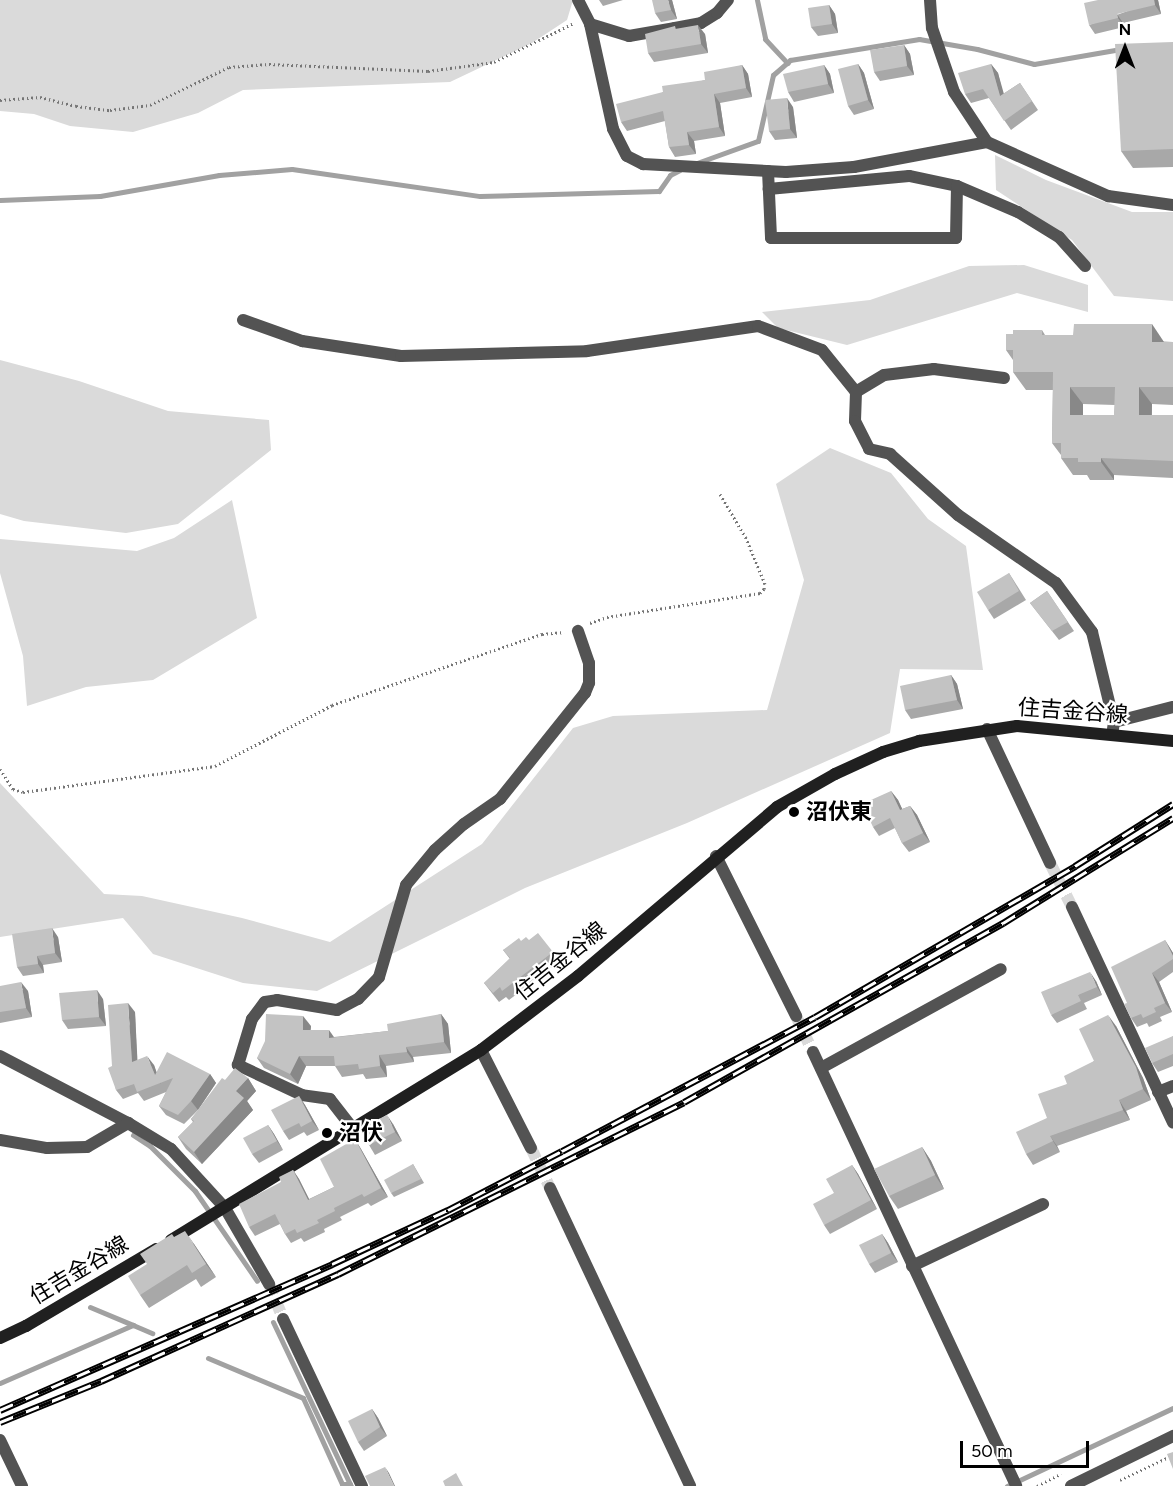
<!DOCTYPE html>
<html>
<head>
<meta charset="utf-8">
<style>
	body { margin:0 }
	#map { position:relative; width:1173px; height:1486px; overflow:hidden; background:#fff; font-family:Figtree,"Noto Sans JP",sans-serif }
	div>[style] { position:absolute }
	[style*='--x'] { left:calc(var(--x)*1px); top:calc(var(--y)*1px); width:calc(var(--w)*1px); rotate:calc(var(--a)*1deg) }
	.green>* { inset:0; background:#dadada }
	.stream>* { height:5px; margin:-2.5px; padding:0 2.5px; transform-origin:2.5px; border-radius:2.5px; background:#a1a1a1 }
	.minor-tunnel>* { height:12px; margin-top:-6px; transform-origin:0; background:repeating-linear-gradient(90deg,#d9d9d9 0 12px,transparent 0 18px) }
	.path>* { height:3px; margin-top:-1.5px; transform-origin:0; background:repeating-linear-gradient(90deg,#757575 0 1.5px,transparent 0 4.5px) }
	.minor>* { height:12px; margin:-6px; padding:0 6px; transform-origin:6px; border-radius:6px; background:#535353 }
	.tertiary>* { height:12px; margin:-6px; padding:0 6px; transform-origin:6px; border-radius:6px; background:#535353 }
	.secondary>* { height:12px; margin:-6px; padding:0 6px; transform-origin:6px; border-radius:6px; background:#202020 }
	.rail>* { height:7px; margin-top:-3.5px; transform-origin:0; background:repeating-linear-gradient(90deg,#fff 0 14px,#000 0 28px); box-sizing:border-box; border-block:2px solid #000 }
	.wall>* { inset:0; background:#a8a8a8 }
	.shaded-wall>* { inset:0; background:#888 }
	.building>* { inset:0; background:#c3c3c3 }
	.dots>* { width:16px; height:16px; translate:-50% -50%; box-sizing:border-box; border:3px solid #fff; border-radius:50% }
	span { translate:-50% -50%; white-space:nowrap; text-align:center; line-height:1.15; -webkit-text-stroke:4.5px #fff; paint-order:stroke }
	.street-label { font-size:22px; color:#000 }
	.poi-label { font-size:22px; color:#000; font-weight:700 }
	.left { translate:0 -50%; text-align:left }
	.north { position:absolute; left:1095px; top:18px; width:60px; height:60px; -webkit-text-stroke:4px #fff; paint-order:stroke; rotate:0deg; font-size:16px; font-weight:700; line-height:24px; text-align:center; color:#000 }
	.north::after { content:''; display:block; margin:auto; width:21px; height:27px; background:#000; clip-path:polygon(50% 0,100% 100%,50% 72%,0 100%) }
	.scale { position:absolute; left:960px; top:1441px; width:129px; height:27px; box-sizing:border-box; border:3px solid #000; border-top:0; padding-left:8px; font-size:18px; line-height:21px; white-space:nowrap; color:#000; -webkit-text-stroke:4px #fff; paint-order:stroke }
</style>
</head>
<body>
<div id="map">
	<div class="green">
		<div style="clip-path:polygon(0 0,573px 0,567px 20px,532px 43px,450px 82px,243px 90px,198px 113px,133px 132px,70px 126px,34px 114px,0 111px)"></div>
		<div style="clip-path:polygon(995px 155px,1046px 180px,1132px 212px,1173px 212px,1173px 301px,1114px 296px,1072px 240px,996px 190px)"></div>
		<div style="clip-path:polygon(1024px 265px,1088px 285px,1088px 312px,1017px 293px,847px 345px,778px 328px,762px 312px,870px 300px,969px 266px)"></div>
		<div style="clip-path:polygon(0 360px,79px 381px,168px 411px,269px 420px,271px 450px,178px 524px,126px 533px,24px 521px,0 514px)"></div>
		<div style="clip-path:polygon(830px 448px,891px 473px,928px 519px,966px 546px,983px 670px,900px 669px,890px 733px,687px 823px,525px 888px,317px 991px,243px 983px,153px 954px,123px 918px,0 937px,0 783px,104px 894px,142px 896px,242px 918px,330px 942px,482px 844px,573px 728px,613px 716px,767px 710px,804px 580px,776px 484px)"></div>
		<div style="clip-path:polygon(232px 500px,257px 618px,153px 680px,86px 687px,27px 706px,23px 656px,0 573px,0 539px,137px 551px,174px 538px)"></div>
	</div>
	<div class="stream">
		<div style="--x:757;--y:0;--w:40;--a:78"></div>
		<div style="--x:765;--y:39;--w:33;--a:47"></div>
		<div style="--x:694;--y:164;--w:68;--a:-19.8"></div>
		<div style="--x:758;--y:141;--w:68;--a:-77.2"></div>
		<div style="--x:773;--y:75;--w:23;--a:-41"></div>
		<div style="--x:790;--y:60;--w:131;--a:-9.2"></div>
		<div style="--x:919;--y:39;--w:59;--a:9.8"></div>
		<div style="--x:977;--y:49;--w:59;--a:14.7"></div>
		<div style="--x:1034;--y:64;--w:88;--a:-9.8"></div>
		<div style="--x:0;--y:200;--w:100;--a:-2.3"></div>
		<div style="--x:100;--y:196;--w:121;--a:-10"></div>
		<div style="--x:219;--y:175;--w:73;--a:-4.7"></div>
		<div style="--x:292;--y:169;--w:190;--a:8.2"></div>
		<div style="--x:480;--y:196;--w:179;--a:-1.6"></div>
		<div style="--x:659;--y:191;--w:19;--a:-55"></div>
		<div style="--x:670;--y:175;--w:11;--a:-27"></div>
		<div style="--x:133;--y:1135;--w:20;--a:33"></div>
		<div style="--x:150;--y:1146;--w:64;--a:45"></div>
		<div style="--x:195;--y:1191;--w:109;--a:55.4"></div>
		<div style="--x:90;--y:1307;--w:47;--a:22.7"></div>
		<div style="--x:273;--y:1322;--w:182;--a:64.6"></div>
		<div style="--x:208;--y:1358;--w:103;--a:22.8"></div>
		<div style="--x:303;--y:1398;--w:94;--a:65.6"></div>
		<div style="--x:342;--y:1484;--w:8;--a:0"></div>
		<div style="--x:0;--y:1383;--w:145;--a:-23.6"></div>
		<div style="--x:133;--y:1325;--w:21;--a:23"></div>
		<div style="--x:1007;--y:1486;--w:183;--a:-25.2"></div>
	</div>
	<div class="minor-tunnel">
		<div style="--x:1050;--y:863;--w:49;--a:63.4"></div>
		<div style="--x:796;--y:1016;--w:40;--a:65"></div>
		<div style="--x:531;--y:1148;--w:44;--a:64.6"></div>
		<div style="--x:269;--y:1284;--w:38;--a:68"></div>
	</div>
	<div class="path">
		<div style="--x:0;--y:100;--w:40;--a:-4.3"></div>
		<div style="--x:40;--y:97;--w:37;--a:14"></div>
		<div style="--x:76;--y:106;--w:34;--a:7"></div>
		<div style="--x:110;--y:110;--w:40;--a:-7.1"></div>
		<div style="--x:150;--y:105;--w:88;--a:-25.7"></div>
		<div style="--x:229;--y:67;--w:40;--a:-4.3"></div>
		<div style="--x:269;--y:64;--w:159;--a:2.5"></div>
		<div style="--x:428;--y:71;--w:67;--a:-7.8"></div>
		<div style="--x:494;--y:62;--w:89;--a:-26"></div>
		<div style="--x:590;--y:623;--w:18;--a:-19"></div>
		<div style="--x:607;--y:617;--w:155;--a:-8.9"></div>
		<div style="--x:760;--y:593;--w:6;--a:-45"></div>
		<div style="--x:764;--y:589;--w:5;--a:-79"></div>
		<div style="--x:765;--y:584;--w:50;--a:-112.4"></div>
		<div style="--x:746;--y:538;--w:51;--a:-120.6"></div>
		<div style="--x:0;--y:769;--w:24;--a:57"></div>
		<div style="--x:13;--y:789;--w:10;--a:17"></div>
		<div style="--x:23;--y:792;--w:194;--a:-7.7"></div>
		<div style="--x:215;--y:766;--w:132;--a:-27.5"></div>
		<div style="--x:332;--y:705;--w:222;--a:-18.7"></div>
		<div style="--x:542;--y:634;--w:22;--a:-5"></div>
		<div style="--x:1120;--y:1480;--w:59;--a:-25.3"></div>
		<div style="--x:1037;--y:1486;--w:27;--a:-27"></div>
	</div>
	<div class="minor">
		<div style="--x:578;--y:0;--w:27;--a:63"></div>
		<div style="--x:590;--y:24;--w:107;--a:77.6"></div>
		<div style="--x:613;--y:129;--w:30;--a:63"></div>
		<div style="--x:627;--y:156;--w:18;--a:27"></div>
		<div style="--x:643;--y:164;--w:143;--a:3.2"></div>
		<div style="--x:786;--y:172;--w:68;--a:-4.2"></div>
		<div style="--x:854;--y:167;--w:135;--a:-10.6"></div>
		<div style="--x:930;--y:0;--w:28;--a:86"></div>
		<div style="--x:932;--y:28;--w:68;--a:71"></div>
		<div style="--x:954;--y:92;--w:60;--a:56.6"></div>
		<div style="--x:987;--y:142;--w:133;--a:24.1"></div>
		<div style="--x:1108;--y:196;--w:66;--a:7.9"></div>
		<div style="--x:590;--y:24;--w:41;--a:17.1"></div>
		<div style="--x:629;--y:36;--w:47;--a:-9.9"></div>
		<div style="--x:675;--y:28;--w:26;--a:-11"></div>
		<div style="--x:701;--y:23;--w:19;--a:-32"></div>
		<div style="--x:717;--y:13;--w:17;--a:-50"></div>
		<div style="--x:768;--y:171;--w:67;--a:87.4"></div>
		<div style="--x:771;--y:238;--w:185;--a:0"></div>
		<div style="--x:956;--y:238;--w:52;--a:-88.9"></div>
		<div style="--x:957;--y:186;--w:49;--a:-168.2"></div>
		<div style="--x:909;--y:176;--w:141;--a:174.7"></div>
		<div style="--x:957;--y:186;--w:66;--a:23.1"></div>
		<div style="--x:1018;--y:212;--w:48;--a:31.4"></div>
		<div style="--x:1059;--y:237;--w:39;--a:48"></div>
		<div style="--x:243;--y:320;--w:63;--a:19.6"></div>
		<div style="--x:302;--y:341;--w:100;--a:8.6"></div>
		<div style="--x:401;--y:356;--w:186;--a:-1.5"></div>
		<div style="--x:587;--y:351;--w:173;--a:-8.3"></div>
		<div style="--x:758;--y:326;--w:68;--a:20.6"></div>
		<div style="--x:822;--y:350;--w:54;--a:51"></div>
		<div style="--x:1004;--y:378;--w:71;--a:-172.7"></div>
		<div style="--x:934;--y:369;--w:50;--a:173.2"></div>
		<div style="--x:884;--y:375;--w:33;--a:149"></div>
		<div style="--x:856;--y:392;--w:29;--a:92"></div>
		<div style="--x:855;--y:421;--w:31;--a:63"></div>
		<div style="--x:869;--y:449;--w:22;--a:13"></div>
		<div style="--x:890;--y:454;--w:91;--a:41.9"></div>
		<div style="--x:958;--y:515;--w:119;--a:34.8"></div>
		<div style="--x:1056;--y:583;--w:61;--a:53.7"></div>
		<div style="--x:1092;--y:632;--w:93;--a:76.3"></div>
		<div style="--x:987;--y:729;--w:148;--a:64.8"></div>
		<div style="--x:1113;--y:729;--w:7;--a:-82"></div>
		<div style="--x:1114;--y:722;--w:61;--a:-14.3"></div>
		<div style="--x:716;--y:856;--w:179;--a:63.4"></div>
		<div style="--x:1072;--y:907;--w:238;--a:64.9"></div>
		<div style="--x:481;--y:1050;--w:110;--a:63"></div>
		<div style="--x:813;--y:1052;--w:479;--a:64.9"></div>
		<div style="--x:0;--y:1056;--w:144;--a:27.6"></div>
		<div style="--x:128;--y:1123;--w:50;--a:31.2"></div>
		<div style="--x:171;--y:1149;--w:80;--a:47.5"></div>
		<div style="--x:225;--y:1208;--w:88;--a:59.9"></div>
		<div style="--x:821;--y:1068;--w:205;--a:-28.8"></div>
		<div style="--x:1158;--y:1092;--w:16;--a:-22"></div>
		<div style="--x:354;--y:1130;--w:39;--a:-128"></div>
		<div style="--x:330;--y:1099;--w:28;--a:-172"></div>
		<div style="--x:302;--y:1095;--w:71;--a:-154.9"></div>
		<div style="--x:238;--y:1065;--w:48;--a:-73.1"></div>
		<div style="--x:252;--y:1019;--w:21;--a:-53"></div>
		<div style="--x:265;--y:1002;--w:12;--a:-9"></div>
		<div style="--x:277;--y:1000;--w:61;--a:9.5"></div>
		<div style="--x:337;--y:1010;--w:24;--a:-28"></div>
		<div style="--x:358;--y:999;--w:30;--a:-46"></div>
		<div style="--x:379;--y:977;--w:96;--a:-73.6"></div>
		<div style="--x:406;--y:885;--w:45;--a:-50.4"></div>
		<div style="--x:435;--y:850;--w:39;--a:-42"></div>
		<div style="--x:464;--y:824;--w:44;--a:-34.8"></div>
		<div style="--x:500;--y:799;--w:136;--a:-51.3"></div>
		<div style="--x:585;--y:693;--w:11;--a:-68"></div>
		<div style="--x:589;--y:683;--w:20;--a:-90"></div>
		<div style="--x:589;--y:663;--w:34;--a:-109"></div>
		<div style="--x:0;--y:1140;--w:48;--a:9.7"></div>
		<div style="--x:47;--y:1148;--w:40;--a:-1.4"></div>
		<div style="--x:87;--y:1147;--w:48;--a:-30.3"></div>
		<div style="--x:550;--y:1188;--w:329;--a:64.8"></div>
		<div style="--x:912;--y:1266;--w:145;--a:-25.3"></div>
		<div style="--x:283;--y:1319;--w:185;--a:64.7"></div>
		<div style="--x:0;--y:1440;--w:51;--a:64.4"></div>
	</div>
	<div class="tertiary">
		<div style="--x:1071;--y:1486;--w:114;--a:-26.1"></div>
	</div>
	<div class="secondary">
		<div style="--x:171;--y:1240;--w:364;--a:-31.5"></div>
		<div style="--x:481;--y:1050;--w:122;--a:-37.3"></div>
		<div style="--x:578;--y:976;--w:261;--a:-40.3"></div>
		<div style="--x:777;--y:807;--w:67;--a:-29.6"></div>
		<div style="--x:835;--y:774;--w:53;--a:-24.6"></div>
		<div style="--x:883;--y:752;--w:38;--a:-17"></div>
		<div style="--x:919;--y:741;--w:99;--a:-8.7"></div>
		<div style="--x:1017;--y:726;--w:157;--a:5.5"></div>
		<div style="--x:0;--y:1338;--w:29;--a:-25"></div>
		<div style="--x:26;--y:1326;--w:151;--a:-30.6"></div>
	</div>
	<div class="rail">
		<div style="--x:0;--y:1410;--w:363;--a:-23.7"></div>
		<div style="--x:332;--y:1264;--w:128;--a:-25"></div>
		<div style="--x:448;--y:1210;--w:128;--a:-27.4"></div>
		<div style="--x:562;--y:1151;--w:286;--a:-27.9"></div>
		<div style="--x:815;--y:1017;--w:301;--a:-30.1"></div>
		<div style="--x:1075;--y:866;--w:116;--a:-32.3"></div>
		<div style="--x:0;--y:1422;--w:109;--a:-22.1"></div>
		<div style="--x:101;--y:1381;--w:260;--a:-24.3"></div>
		<div style="--x:338;--y:1274;--w:386;--a:-26.4"></div>
		<div style="--x:684;--y:1102;--w:366;--a:-29.3"></div>
		<div style="--x:1003;--y:923;--w:200;--a:-31.7"></div>
	</div>
	<div class="wall">
		<div style="clip-path:polygon(599px 0,623px 0,603px 6px)"></div>
		<div style="clip-path:polygon(672px 0,677px 19px,661px 22px,655px 13px)"></div>
		<div style="clip-path:polygon(1158px 0,1161px 14px,1123px 23px,1124px 27px,1095px 34px,1089px 25px)"></div>
		<div style="clip-path:polygon(829px 5px,835px 14px,838px 33px,818px 36px,811px 27px)"></div>
		<div style="clip-path:polygon(675px 26px,676px 29px,705px 34px,708px 53px,654px 62px,648px 53px)"></div>
		<div style="clip-path:polygon(1173px 42px,1173px 167px,1133px 168px,1121px 151px)"></div>
		<div style="clip-path:polygon(904px 45px,910px 54px,914px 75px,880px 81px,874px 72px)"></div>
		<div style="clip-path:polygon(858px 64px,864px 73px,874px 109px,854px 115px,848px 106px)"></div>
		<div style="clip-path:polygon(991px 64px,998px 73px,1003px 94px,1020px 83px,1038px 110px,1011px 130px,989px 98px,971px 103px,965px 94px)"></div>
		<div style="clip-path:polygon(742px 65px,748px 74px,752px 97px,720px 103px,725px 136px,694px 141px,696px 154px,675px 157px,669px 147px,665px 121px,627px 131px,621px 122px,663px 92px,705px 80px)"></div>
		<div style="clip-path:polygon(824px 65px,830px 74px,834px 93px,794px 102px,788px 92px)"></div>
		<div style="clip-path:polygon(793px 107px,797px 138px,775px 140px,769px 131px)"></div>
		<div style="clip-path:polygon(evenodd,1042px 330px,1045px 335px,1173px 342px,1173px 405px,1152px 404px,1152px 415px,1173px 415px,1173px 478px,1114px 475px,1114px 480px,1090px 480px,1087px 475px,1073px 475px,1061px 458px,1061px 455px,1052px 443px,1053px 390px,1026px 390px,1013px 372px,1013px 360px,1006px 350px,1013px 334px,1042px 330px,1083px 404px,1115px 405px,1114px 415px,1083px 415px,1083px 404px)"></div>
		<div style="clip-path:polygon(1009px 573px,1026px 600px,994px 619px,988px 610px)"></div>
		<div style="clip-path:polygon(1047px 591px,1074px 631px,1059px 640px,1030px 603px)"></div>
		<div style="clip-path:polygon(951px 675px,957px 684px,963px 709px,911px 719px,905px 710px)"></div>
		<div style="clip-path:polygon(891px 791px,898px 800px,902px 809px,910px 806px,917px 815px,930px 842px,909px 852px,902px 843px,895px 828px,879px 836px,873px 827px)"></div>
		<div style="clip-path:polygon(58px 937px,62px 962px,43px 965px,44px 973px,23px 976px,17px 967px)"></div>
		<div style="clip-path:polygon(529px 940px,553px 952px,560px 961px,509px 1000px,506px 997px,499px 1002px,484px 983px,510px 959px,503px 950px,521px 941px)"></div>
		<div style="clip-path:polygon(1165px 940px,1173px 953px,1173px 972px,1159px 982px,1172px 1012px,1160px 1017px,1162px 1021px,1149px 1027px,1147px 1023px,1137px 1027px,1131px 1018px,1127px 1003px)"></div>
		<div style="clip-path:polygon(1096px 981px,1102px 995px,1084px 1003px,1087px 1009px,1057px 1023px,1051px 1015px)"></div>
		<div style="clip-path:polygon(0 986px,28px 991px,32px 1017px,0 1023px)"></div>
		<div style="clip-path:polygon(103px 999px,106px 1026px,68px 1029px,62px 1020px)"></div>
		<div style="clip-path:polygon(135px 1012px,137px 1060px,154px 1065px,156px 1072px,210px 1074px,216px 1083px,198px 1110px,184px 1124px,166px 1115px,159px 1106px,166px 1092px,144px 1101px,138px 1093px,123px 1099px,116px 1090px,112px 1066px)"></div>
		<div style="clip-path:polygon(441px 1014px,448px 1024px,451px 1053px,413px 1057px,414px 1062px,386px 1066px,387px 1077px,366px 1079px,363px 1074px,342px 1077px,335px 1066px,306px 1066px,298px 1084px,264px 1068px,257px 1058px,311px 1026px,310px 1030px,334px 1037px,388px 1031px)"></div>
		<div style="clip-path:polygon(1116px 1026px,1143px 1078px,1151px 1100px,1126px 1111px,1130px 1120px,1057px 1146px,1060px 1152px,1033px 1165px,1026px 1154px,1067px 1084px,1094px 1061px)"></div>
		<div style="clip-path:polygon(1173px 1036px,1173px 1066px,1158px 1072px,1152px 1063px)"></div>
		<div style="clip-path:polygon(248px 1078px,256px 1091px,247px 1101px,253px 1110px,202px 1164px,186px 1149px,178px 1137px,193px 1122px,191px 1119px,225px 1080px)"></div>
		<div style="clip-path:polygon(299px 1096px,305px 1105px,319px 1130px,307px 1136px,304px 1132px,289px 1140px,283px 1131px)"></div>
		<div style="clip-path:polygon(393px 1124px,402px 1141px,375px 1155px,369px 1145px)"></div>
		<div style="clip-path:polygon(268px 1125px,274px 1134px,283px 1150px,259px 1163px,252px 1154px)"></div>
		<div style="clip-path:polygon(355px 1139px,361px 1149px,388px 1197px,371px 1206px,368px 1203px,340px 1217px,342px 1220px,324px 1229px,325px 1232px,304px 1242px,301px 1238px,291px 1243px,285px 1234px,280px 1224px,255px 1236px,249px 1227px,281px 1182px,293px 1170px,299px 1179px,309px 1199px,334px 1187px)"></div>
		<div style="clip-path:polygon(922px 1147px,931px 1161px,944px 1189px,898px 1209px,889px 1196px)"></div>
		<div style="clip-path:polygon(413px 1164px,424px 1183px,394px 1197px,391px 1193px)"></div>
		<div style="clip-path:polygon(852px 1165px,858px 1174px,877px 1209px,830px 1234px,824px 1225px,834px 1193px)"></div>
		<div style="clip-path:polygon(882px 1234px,888px 1243px,898px 1262px,875px 1273px,869px 1264px)"></div>
		<div style="clip-path:polygon(174px 1237px,194px 1244px,216px 1277px,201px 1287px,196px 1279px,149px 1308px,140px 1295px,147px 1264px)"></div>
		<div style="clip-path:polygon(372px 1409px,378px 1418px,387px 1436px,364px 1451px,358px 1442px)"></div>
	</div>
	<div class="shaded-wall">
		<div style="clip-path:polygon(668px 0,672px 0,677px 19px,671px 10px)"></div>
		<div style="clip-path:polygon(1154px 0,1158px 0,1161px 14px,1155px 5px)"></div>
		<div style="clip-path:polygon(829px 5px,835px 14px,838px 33px,832px 24px)"></div>
		<div style="clip-path:polygon(1117px 14px,1123px 23px,1124px 27px,1118px 18px)"></div>
		<div style="clip-path:polygon(698px 25px,705px 34px,708px 53px,701px 44px)"></div>
		<div style="clip-path:polygon(904px 45px,910px 54px,914px 75px,907px 66px)"></div>
		<div style="clip-path:polygon(858px 64px,864px 73px,874px 109px,868px 100px)"></div>
		<div style="clip-path:polygon(991px 64px,998px 73px,1007px 105px,1000px 96px)"></div>
		<div style="clip-path:polygon(742px 65px,748px 74px,752px 97px,746px 88px)"></div>
		<div style="clip-path:polygon(824px 65px,830px 74px,834px 93px,828px 84px)"></div>
		<div style="clip-path:polygon(714px 94px,720px 103px,725px 136px,719px 127px)"></div>
		<div style="clip-path:polygon(787px 98px,793px 107px,797px 138px,790px 129px)"></div>
		<div style="clip-path:polygon(687px 132px,694px 141px,696px 154px,689px 145px)"></div>
		<div style="clip-path:polygon(1152px 324px,1164px 342px,1152px 342px)"></div>
		<div style="clip-path:polygon(1070px 387px,1083px 404px,1083px 433px,1070px 415px)"></div>
		<div style="clip-path:polygon(1139px 387px,1152px 404px,1151px 433px,1139px 415px)"></div>
		<div style="clip-path:polygon(1101px 458px,1114px 475px,1114px 480px,1101px 462px)"></div>
		<div style="clip-path:polygon(951px 675px,957px 684px,963px 709px,957px 700px)"></div>
		<div style="clip-path:polygon(891px 791px,898px 800px,907px 819px,900px 810px)"></div>
		<div style="clip-path:polygon(910px 806px,917px 815px,930px 842px,923px 833px)"></div>
		<div style="clip-path:polygon(52px 928px,58px 937px,62px 962px,55px 953px)"></div>
		<div style="clip-path:polygon(1165px 940px,1173px 953px,1173px 956px)"></div>
		<div style="clip-path:polygon(37px 956px,43px 965px,44px 973px,38px 964px)"></div>
		<div style="clip-path:polygon(1090px 972px,1096px 981px,1102px 995px,1097px 987px)"></div>
		<div style="clip-path:polygon(1152px 973px,1159px 982px,1172px 1012px,1165px 1003px)"></div>
		<div style="clip-path:polygon(21px 982px,28px 991px,32px 1017px,26px 1008px)"></div>
		<div style="clip-path:polygon(97px 990px,103px 999px,106px 1026px,99px 1017px)"></div>
		<div style="clip-path:polygon(128px 1003px,135px 1012px,138px 1071px,132px 1062px)"></div>
		<div style="clip-path:polygon(441px 1014px,448px 1024px,451px 1053px,444px 1042px)"></div>
		<div style="clip-path:polygon(1108px 1015px,1116px 1026px,1143px 1078px,1151px 1100px,1143px 1089px)"></div>
		<div style="clip-path:polygon(303px 1016px,311px 1026px,310px 1040px,303px 1030px)"></div>
		<div style="clip-path:polygon(329px 1030px,336px 1040px,329px 1038px)"></div>
		<div style="clip-path:polygon(406px 1047px,413px 1057px,414px 1062px,407px 1052px)"></div>
		<div style="clip-path:polygon(379px 1055px,386px 1066px,387px 1077px,380px 1066px)"></div>
		<div style="clip-path:polygon(147px 1056px,154px 1065px,161px 1084px,155px 1075px)"></div>
		<div style="clip-path:polygon(299px 1056px,306px 1066px,298px 1084px,290px 1074px)"></div>
		<div style="clip-path:polygon(210px 1074px,216px 1083px,198px 1110px,191px 1101px)"></div>
		<div style="clip-path:polygon(248px 1078px,256px 1091px,247px 1101px,253px 1110px,202px 1164px,194px 1152px,236px 1091px)"></div>
		<div style="clip-path:polygon(299px 1096px,305px 1105px,319px 1130px,312px 1121px)"></div>
		<div style="clip-path:polygon(1119px 1100px,1126px 1111px,1130px 1120px,1123px 1110px)"></div>
		<div style="clip-path:polygon(387px 1115px,393px 1124px,402px 1141px,395px 1132px)"></div>
		<div style="clip-path:polygon(268px 1125px,274px 1134px,283px 1150px,277px 1141px)"></div>
		<div style="clip-path:polygon(1050px 1136px,1057px 1146px,1060px 1152px,1053px 1141px)"></div>
		<div style="clip-path:polygon(355px 1139px,361px 1149px,388px 1197px,381px 1188px)"></div>
		<div style="clip-path:polygon(922px 1147px,931px 1161px,944px 1189px,935px 1175px)"></div>
		<div style="clip-path:polygon(852px 1165px,858px 1174px,877px 1209px,871px 1200px)"></div>
		<div style="clip-path:polygon(293px 1170px,299px 1179px,314px 1209px,308px 1200px)"></div>
		<div style="clip-path:polygon(185px 1231px,194px 1244px,216px 1277px,206px 1264px)"></div>
		<div style="clip-path:polygon(882px 1234px,888px 1243px,898px 1262px,891px 1253px)"></div>
		<div style="clip-path:polygon(372px 1409px,378px 1418px,387px 1436px,380px 1427px)"></div>
		<div style="clip-path:polygon(385px 1467px,389px 1473px,395px 1486px,394px 1486px)"></div>
	</div>
	<div class="building">
		<div style="clip-path:polygon(652px 0,668px 0,671px 10px,655px 13px)"></div>
		<div style="clip-path:polygon(1098px 0,1154px 0,1155px 5px,1117px 14px,1118px 18px,1089px 25px,1084px 3px)"></div>
		<div style="clip-path:polygon(829px 5px,832px 24px,811px 27px,808px 8px)"></div>
		<div style="clip-path:polygon(698px 25px,701px 44px,648px 53px,645px 34px,675px 26px,675px 29px)"></div>
		<div style="clip-path:polygon(1173px 42px,1173px 149px,1121px 151px,1115px 44px)"></div>
		<div style="clip-path:polygon(904px 45px,907px 66px,874px 72px,870px 50px)"></div>
		<div style="clip-path:polygon(858px 64px,868px 100px,848px 106px,838px 69px)"></div>
		<div style="clip-path:polygon(991px 64px,1000px 96px,1020px 83px,1032px 101px,1004px 121px,983px 89px,965px 94px,958px 73px)"></div>
		<div style="clip-path:polygon(742px 65px,746px 88px,714px 94px,719px 127px,687px 132px,689px 145px,669px 147px,663px 111px,621px 122px,616px 104px,663px 92px,662px 86px,705px 80px,704px 72px)"></div>
		<div style="clip-path:polygon(824px 65px,828px 84px,788px 92px,783px 74px)"></div>
		<div style="clip-path:polygon(787px 98px,790px 129px,769px 131px,765px 100px)"></div>
		<div style="clip-path:polygon(evenodd,1074px 324px,1152px 324px,1152px 342px,1173px 342px,1173px 387px,1139px 387px,1139px 415px,1173px 415px,1173px 461px,1101px 458px,1101px 462px,1078px 462px,1078px 458px,1061px 458px,1061px 443px,1052px 443px,1053px 372px,1013px 372px,1013px 350px,1006px 350px,1006px 334px,1013px 334px,1013px 330px,1042px 330px,1042px 335px,1073px 335px,1074px 324px,1070px 387px,1115px 387px,1114px 415px,1070px 415px,1070px 387px)"></div>
		<div style="clip-path:polygon(1009px 573px,1019px 591px,988px 610px,977px 592px)"></div>
		<div style="clip-path:polygon(1047px 591px,1068px 622px,1052px 631px,1030px 603px)"></div>
		<div style="clip-path:polygon(951px 675px,957px 700px,905px 710px,900px 686px)"></div>
		<div style="clip-path:polygon(891px 791px,900px 810px,910px 806px,923px 833px,902px 843px,890px 818px,873px 827px,862px 804px)"></div>
		<div style="clip-path:polygon(52px 928px,55px 953px,37px 956px,38px 964px,17px 967px,12px 934px)"></div>
		<div style="clip-path:polygon(538px 933px,553px 952px,502px 991px,500px 987px,493px 993px,484px 983px,510px 958px,503px 950px,519px 938px,521px 941px,526px 937px,529px 940px)"></div>
		<div style="clip-path:polygon(1165px 940px,1173px 956px,1173px 959px,1152px 973px,1165px 1003px,1154px 1008px,1156px 1012px,1143px 1018px,1141px 1014px,1131px 1018px,1124px 1004px,1127px 1003px,1111px 967px)"></div>
		<div style="clip-path:polygon(1090px 972px,1097px 987px,1078px 995px,1081px 1001px,1051px 1015px,1041px 992px)"></div>
		<div style="clip-path:polygon(21px 982px,26px 1008px,0 1012px,0 986px)"></div>
		<div style="clip-path:polygon(97px 990px,99px 1017px,62px 1020px,59px 993px)"></div>
		<div style="clip-path:polygon(128px 1003px,132px 1062px,147px 1056px,155px 1075px,167px 1052px,210px 1074px,191px 1101px,178px 1115px,159px 1106px,173px 1078px,137px 1092px,134px 1084px,116px 1090px,108px 1068px,112px 1066px,108px 1005px)"></div>
		<div style="clip-path:polygon(266px 1014px,303px 1016px,303px 1030px,329px 1030px,329px 1038px,388px 1031px,387px 1024px,441px 1014px,444px 1042px,406px 1047px,407px 1052px,379px 1055px,380px 1066px,359px 1069px,358px 1064px,335px 1066px,334px 1056px,299px 1056px,290px 1074px,257px 1058px,265px 1041px)"></div>
		<div style="clip-path:polygon(1108px 1015px,1136px 1067px,1143px 1089px,1119px 1100px,1123px 1110px,1050px 1136px,1053px 1141px,1026px 1154px,1016px 1132px,1047px 1118px,1038px 1094px,1067px 1084px,1064px 1076px,1094px 1061px,1079px 1029px)"></div>
		<div style="clip-path:polygon(1173px 1036px,1173px 1054px,1152px 1063px,1145px 1048px)"></div>
		<div style="clip-path:polygon(235px 1068px,248px 1078px,236px 1091px,244px 1098px,194px 1152px,178px 1137px,194px 1121px,191px 1119px,222px 1078px,225px 1080px)"></div>
		<div style="clip-path:polygon(299px 1096px,312px 1121px,301px 1127px,299px 1123px,283px 1131px,271px 1110px)"></div>
		<div style="clip-path:polygon(387px 1115px,395px 1132px,369px 1145px,360px 1128px)"></div>
		<div style="clip-path:polygon(268px 1125px,277px 1141px,252px 1154px,243px 1138px)"></div>
		<div style="clip-path:polygon(355px 1139px,381px 1188px,364px 1197px,362px 1194px,334px 1208px,335px 1211px,317px 1220px,319px 1223px,297px 1233px,295px 1229px,285px 1234px,275px 1214px,249px 1227px,239px 1204px,281px 1182px,279px 1177px,293px 1170px,308px 1200px,334px 1187px,320px 1159px)"></div>
		<div style="clip-path:polygon(922px 1147px,935px 1175px,889px 1196px,874px 1169px)"></div>
		<div style="clip-path:polygon(413px 1164px,421px 1179px,391px 1193px,384px 1180px)"></div>
		<div style="clip-path:polygon(852px 1165px,871px 1200px,824px 1225px,813px 1204px,834px 1193px,826px 1179px)"></div>
		<div style="clip-path:polygon(185px 1231px,206px 1264px,192px 1273px,187px 1265px,140px 1295px,128px 1276px,147px 1264px,140px 1254px,172px 1234px,174px 1237px)"></div>
		<div style="clip-path:polygon(882px 1234px,891px 1253px,869px 1264px,859px 1245px)"></div>
		<div style="clip-path:polygon(372px 1409px,380px 1427px,358px 1442px,348px 1421px)"></div>
		<div style="clip-path:polygon(1173px 1452px,1173px 1469px,1167px 1454px)"></div>
		<div style="clip-path:polygon(385px 1467px,394px 1486px,370px 1486px,365px 1476px)"></div>
		<div style="clip-path:polygon(456px 1473px,463px 1486px,445px 1486px,443px 1481px)"></div>
	</div>
	<div class="dots">
		<div style="left:794px;top:812px;background:#000"></div>
		<div style="left:327px;top:1133px;background:#000"></div>
	</div>
	<div class="street-label">
		<span style="left:1073px;top:711px;rotate:4deg">住吉金谷線</span>
		<span style="left:560px;top:961px;rotate:-39deg">住吉金谷線</span>
		<span style="left:79px;top:1270px;rotate:-31deg">住吉金谷線</span>
	</div>
	<div class="poi-label">
		<span class="left" style="left:806px;top:812px">沼伏東</span>
		<span class="left" style="left:339px;top:1133px">沼伏</span>
	</div>
	<div class="north">N</div>
	<div class="scale">50 m</div>
</div>
</body>
</html>
